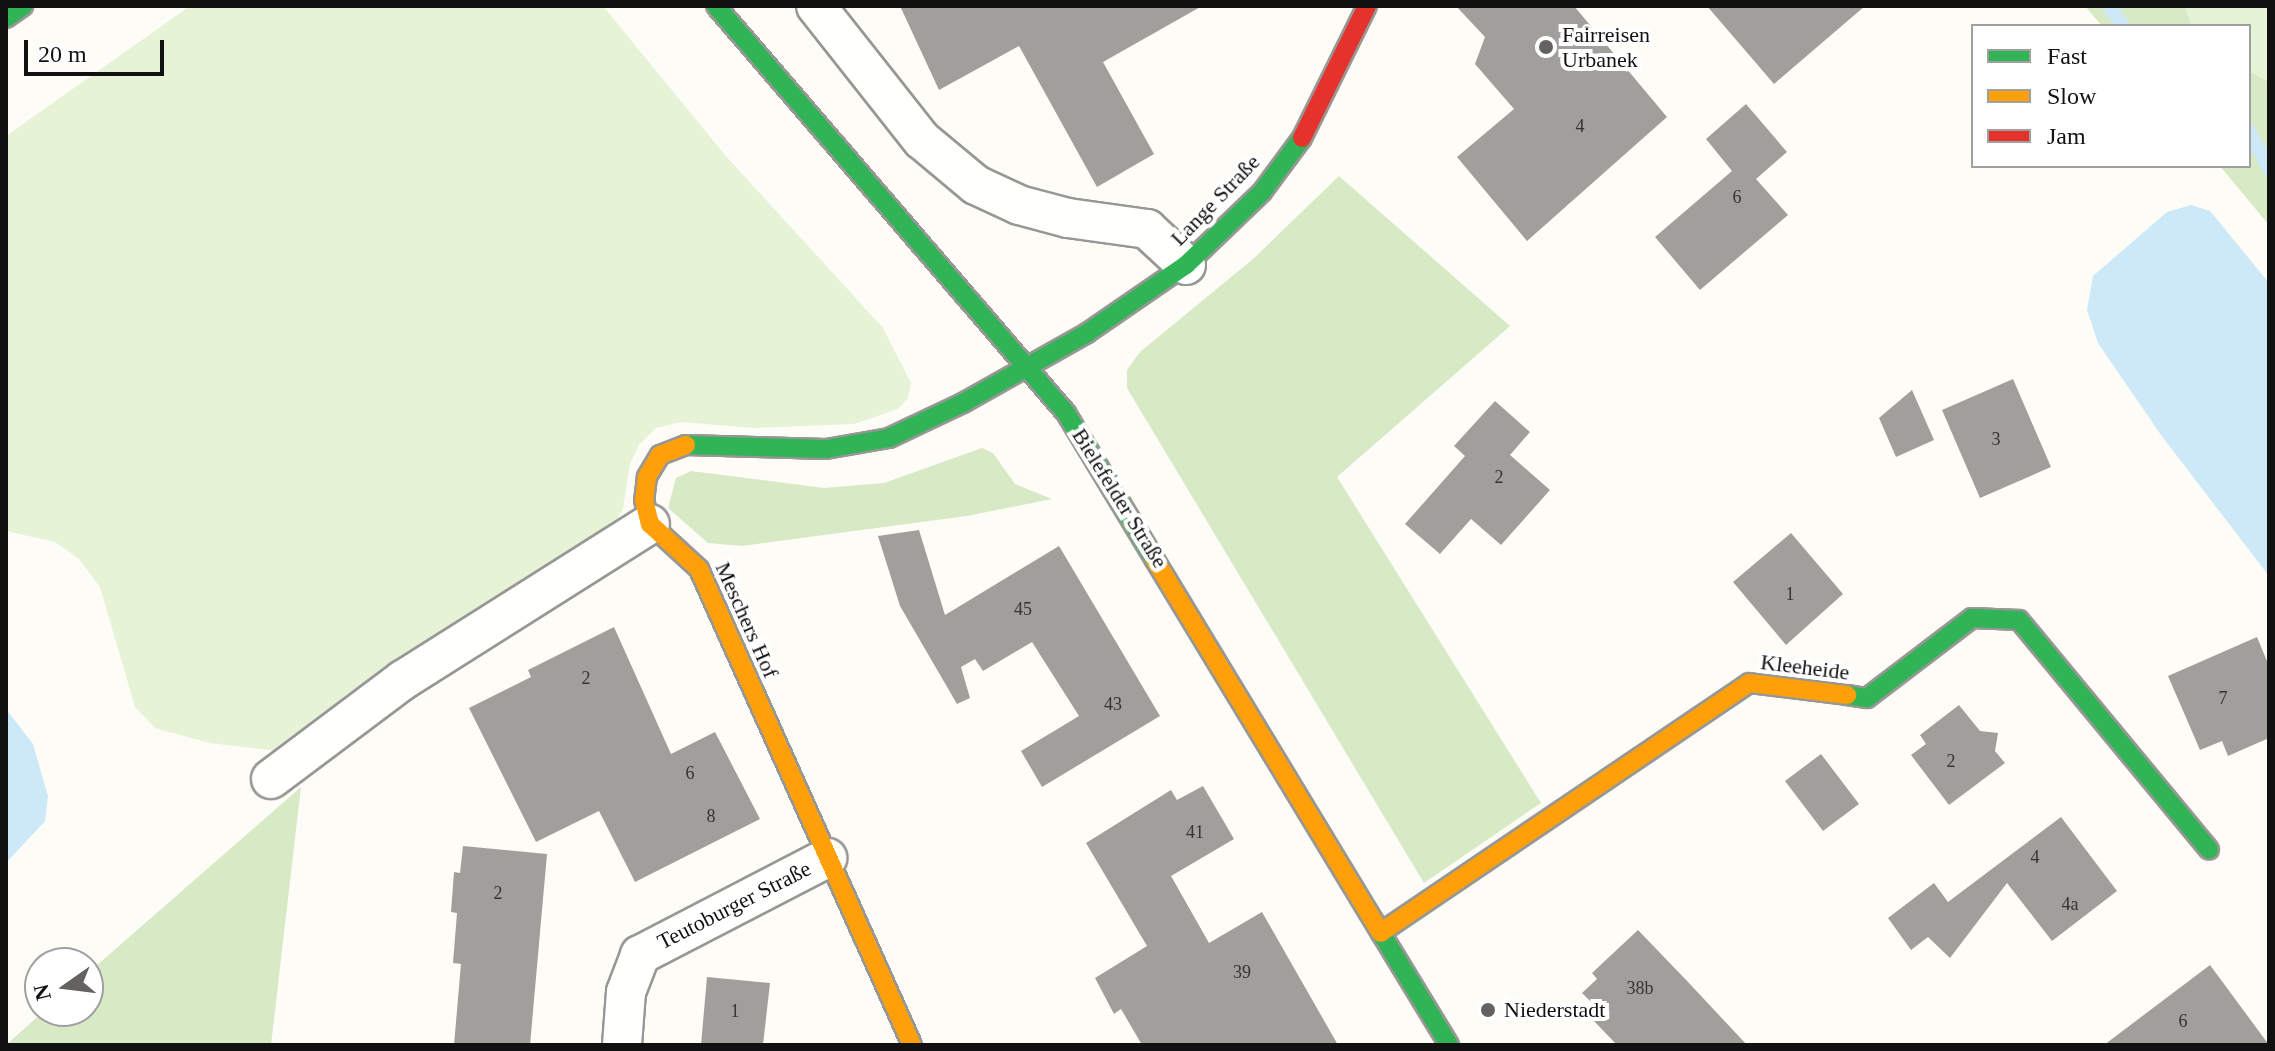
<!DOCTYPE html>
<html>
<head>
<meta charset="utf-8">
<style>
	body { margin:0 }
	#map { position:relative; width:2275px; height:1051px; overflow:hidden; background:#fdfcf7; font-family:"Times New Roman",serif }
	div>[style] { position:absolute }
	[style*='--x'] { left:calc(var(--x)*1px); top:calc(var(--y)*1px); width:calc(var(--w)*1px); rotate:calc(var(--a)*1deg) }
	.green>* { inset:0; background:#e7f3d7 }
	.forest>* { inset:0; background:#d8eac5 }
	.water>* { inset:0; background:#cde8f7 }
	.stream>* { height:14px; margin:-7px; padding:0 7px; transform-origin:7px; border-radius:7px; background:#cde8f7 }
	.building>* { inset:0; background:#a19f9c }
	.roads { filter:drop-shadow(2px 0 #979795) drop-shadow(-2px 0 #979795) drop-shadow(0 2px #979795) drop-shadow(0 -2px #979795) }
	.street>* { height:38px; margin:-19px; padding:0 19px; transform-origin:19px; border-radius:19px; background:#fffffe }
	.fast>* { height:18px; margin:-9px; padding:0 9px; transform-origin:9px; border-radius:9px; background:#30b455 }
	.slow>* { height:18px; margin:-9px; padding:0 9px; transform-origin:9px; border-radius:9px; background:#ff9f0a }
	.jam>* { height:18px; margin:-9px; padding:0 9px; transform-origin:9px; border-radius:9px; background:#e5322d }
	.dots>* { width:22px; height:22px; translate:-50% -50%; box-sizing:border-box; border:4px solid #fff; border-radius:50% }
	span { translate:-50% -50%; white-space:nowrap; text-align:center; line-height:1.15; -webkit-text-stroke:8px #fff; paint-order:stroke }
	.number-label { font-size:18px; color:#353434 }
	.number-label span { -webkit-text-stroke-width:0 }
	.poi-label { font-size:22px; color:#111 }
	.left { translate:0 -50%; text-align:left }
	.street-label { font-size:22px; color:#111 }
	.frame { position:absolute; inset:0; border:8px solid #111; pointer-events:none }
	.legend { position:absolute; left:1971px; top:24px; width:280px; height:144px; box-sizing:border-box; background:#fff; border:2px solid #a0a0a0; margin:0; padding:10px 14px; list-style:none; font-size:24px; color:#111 }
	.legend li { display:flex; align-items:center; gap:16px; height:40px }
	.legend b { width:40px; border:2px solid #a0a0a0 }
	.north { position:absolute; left:24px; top:947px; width:80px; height:80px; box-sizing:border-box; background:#fff; border:2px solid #a0a0a0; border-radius:50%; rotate:256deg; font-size:22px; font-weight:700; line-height:32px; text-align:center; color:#111 }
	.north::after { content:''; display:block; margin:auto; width:28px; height:36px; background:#646362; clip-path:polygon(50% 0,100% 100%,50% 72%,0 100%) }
	.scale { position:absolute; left:24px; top:40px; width:140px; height:36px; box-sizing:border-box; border:4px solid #111; border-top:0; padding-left:10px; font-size:24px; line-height:28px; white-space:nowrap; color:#111; -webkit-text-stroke:6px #fff; paint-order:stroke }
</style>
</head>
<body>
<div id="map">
	<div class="green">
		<div style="clip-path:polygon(190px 6px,603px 6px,725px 155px,883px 328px,911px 383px,908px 398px,898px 409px,854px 424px,753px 428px,681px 422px,656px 428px,639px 445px,630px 464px,623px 509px,613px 526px,356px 690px,279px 751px,209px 743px,155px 728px,135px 707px,100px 587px,79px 559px,55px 542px,6px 531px,6px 136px)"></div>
		<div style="clip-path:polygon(2085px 6px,2269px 6px,2269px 225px,2220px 166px,2249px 166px,2249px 26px,2102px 26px)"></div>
	</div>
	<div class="forest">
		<div style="clip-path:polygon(2085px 6px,2184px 6px,2192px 26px,2102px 26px)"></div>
		<div style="clip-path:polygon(2249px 71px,2269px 82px,2269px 225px,2220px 166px,2249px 166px)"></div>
		<div style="clip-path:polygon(1339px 176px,1510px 326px,1337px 477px,1541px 803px,1424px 883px,1127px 388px,1127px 370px,1140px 352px,1253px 259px)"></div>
		<div style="clip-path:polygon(982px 448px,993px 453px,1015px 484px,1052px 499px,967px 516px,742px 546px,708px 543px,668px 508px,676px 478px,691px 471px,824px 488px,884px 483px)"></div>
		<div style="clip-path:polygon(301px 787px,271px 1045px,6px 1045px,44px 1011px,88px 1011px,88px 973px)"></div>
	</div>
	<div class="water">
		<div style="clip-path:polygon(2191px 205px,2210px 211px,2269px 283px,2269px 576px,2161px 435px,2098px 343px,2087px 310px,2093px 276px,2167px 212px)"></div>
		<div style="clip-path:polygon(6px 709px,33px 744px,48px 796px,45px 821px,6px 863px)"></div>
	</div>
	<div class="stream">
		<div style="--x:2109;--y:6;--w:24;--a:55"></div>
		<div style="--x:2249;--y:131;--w:43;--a:62.2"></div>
	</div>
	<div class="building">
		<div style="clip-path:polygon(900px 6px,1202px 6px,1103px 62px,1154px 154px,1097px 187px,1019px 46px,939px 90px)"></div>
		<div style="clip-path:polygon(1456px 6px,1574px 6px,1667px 117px,1527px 241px,1457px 157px,1514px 109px,1475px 64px,1485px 37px)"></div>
		<div style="clip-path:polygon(1707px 6px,1865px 6px,1774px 84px)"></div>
		<div style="clip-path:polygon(1746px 104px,1787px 152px,1756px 179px,1788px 215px,1700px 290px,1655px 237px,1732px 171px,1706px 139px)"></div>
		<div style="clip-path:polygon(2013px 379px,2051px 467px,1980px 498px,1942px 410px)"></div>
		<div style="clip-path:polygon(1912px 390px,1934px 440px,1896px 457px,1879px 418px)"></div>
		<div style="clip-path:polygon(1495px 401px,1530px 432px,1510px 455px,1550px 490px,1501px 545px,1471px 519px,1440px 554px,1405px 524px,1465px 456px,1454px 446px)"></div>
		<div style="clip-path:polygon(919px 530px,945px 615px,1059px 546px,1160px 716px,1042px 787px,1021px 751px,1079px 716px,1032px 642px,983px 671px,975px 659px,961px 667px,970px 698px,957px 704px,900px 606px,878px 536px)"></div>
		<div style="clip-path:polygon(1791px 533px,1843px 594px,1786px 645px,1733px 582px)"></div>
		<div style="clip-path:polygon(614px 627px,671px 754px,715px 732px,760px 819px,635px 882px,599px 811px,536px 842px,469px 708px,531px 677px,528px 670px)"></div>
		<div style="clip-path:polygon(2257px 637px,2269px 666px,2269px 738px,2228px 756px,2222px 741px,2200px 750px,2168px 676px)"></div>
		<div style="clip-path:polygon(1959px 705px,1980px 731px,1998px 733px,1995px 751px,2005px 763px,1949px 805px,1911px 755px,1926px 744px,1920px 735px)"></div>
		<div style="clip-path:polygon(1821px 754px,1859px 804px,1823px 831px,1785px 781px)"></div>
		<div style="clip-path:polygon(1203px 786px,1234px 839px,1171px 876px,1209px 943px,1262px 912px,1338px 1045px,1142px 1045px,1121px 1009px,1114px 1014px,1095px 978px,1147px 946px,1086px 843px,1171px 790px,1177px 800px)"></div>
		<div style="clip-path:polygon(2061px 817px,2117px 891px,2052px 941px,2007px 883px,1950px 958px,1928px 937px,1911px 950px,1888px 918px,1934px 883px,1948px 902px)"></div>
		<div style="clip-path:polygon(463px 846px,547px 854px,530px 1045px,454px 1045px,461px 964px,453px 963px,457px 913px,451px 912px,454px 872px,460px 873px)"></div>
		<div style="clip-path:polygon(1638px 930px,1688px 982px,1747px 1045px,1617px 1045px,1593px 1020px,1601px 1012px,1582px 993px,1597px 979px,1592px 973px)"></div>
		<div style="clip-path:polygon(2210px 965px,2269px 1045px,2104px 1045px)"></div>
		<div style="clip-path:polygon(707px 977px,770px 983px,763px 1045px,701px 1045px)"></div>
	</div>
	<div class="roads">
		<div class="street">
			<div style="--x:816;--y:6;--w:171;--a:51.7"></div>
			<div style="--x:922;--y:140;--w:70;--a:39.8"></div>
			<div style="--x:976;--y:185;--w:47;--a:24.9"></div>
			<div style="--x:1019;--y:205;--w:51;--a:14.9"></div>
			<div style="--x:1068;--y:218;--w:80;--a:7.9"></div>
			<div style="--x:1147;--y:229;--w:53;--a:42.7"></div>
			<div style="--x:271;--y:779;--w:165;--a:-36.9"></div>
			<div style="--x:403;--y:680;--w:292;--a:-32.3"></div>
			<div style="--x:622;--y:1045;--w:53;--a:-85.7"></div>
			<div style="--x:626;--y:992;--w:40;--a:-69"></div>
			<div style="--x:640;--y:955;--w:211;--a:-27.4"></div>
		</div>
		<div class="fast">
			<div style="--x:716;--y:6;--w:537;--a:49.31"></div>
			<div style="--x:1066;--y:413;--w:172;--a:58.8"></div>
			<div style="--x:6;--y:18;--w:21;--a:-35"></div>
			<div style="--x:686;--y:445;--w:140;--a:1.6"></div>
			<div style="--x:826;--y:449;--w:64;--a:-9.9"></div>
			<div style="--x:889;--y:438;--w:82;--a:-25.3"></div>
			<div style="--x:963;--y:403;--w:142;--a:-29.4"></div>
			<div style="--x:1087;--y:333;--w:120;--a:-34.5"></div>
			<div style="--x:1186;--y:265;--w:105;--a:-43.8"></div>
			<div style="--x:1262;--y:192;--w:67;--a:-53.5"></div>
			<div style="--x:1847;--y:695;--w:20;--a:9"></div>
			<div style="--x:1867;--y:698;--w:132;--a:-37.3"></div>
			<div style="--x:1972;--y:618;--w:47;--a:2.4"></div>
			<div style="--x:2019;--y:620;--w:298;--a:50.4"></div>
			<div style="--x:1381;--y:933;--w:131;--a:58.7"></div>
		</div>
		<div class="slow">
			<div style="--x:686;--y:445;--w:28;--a:159"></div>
			<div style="--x:660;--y:455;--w:26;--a:121"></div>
			<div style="--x:647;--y:477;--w:23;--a:97"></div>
			<div style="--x:644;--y:500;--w:25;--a:76"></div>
			<div style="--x:650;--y:524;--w:67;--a:42.6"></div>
			<div style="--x:699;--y:569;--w:521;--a:65.89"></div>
			<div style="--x:1155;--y:560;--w:436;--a:58.8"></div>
			<div style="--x:1383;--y:931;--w:442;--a:-34.1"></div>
			<div style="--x:1749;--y:683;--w:99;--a:7"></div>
		</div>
		<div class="jam">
			<div style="--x:1302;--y:138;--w:147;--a:-63.8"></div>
		</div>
	</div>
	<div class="dots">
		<div style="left:1546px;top:47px;background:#646362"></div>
		<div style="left:1488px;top:1010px;background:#646362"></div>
	</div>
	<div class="number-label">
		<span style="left:1580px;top:126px">4</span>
		<span style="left:1737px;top:197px">6</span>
		<span style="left:1996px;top:439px">3</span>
		<span style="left:1499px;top:477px">2</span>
		<span style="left:1790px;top:594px">1</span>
		<span style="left:1023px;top:609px">45</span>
		<span style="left:586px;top:678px">2</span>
		<span style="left:2223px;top:698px">7</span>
		<span style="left:1113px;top:704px">43</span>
		<span style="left:1951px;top:761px">2</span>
		<span style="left:690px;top:773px">6</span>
		<span style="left:711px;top:816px">8</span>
		<span style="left:1195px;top:832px">41</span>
		<span style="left:2035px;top:857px">4</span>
		<span style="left:498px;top:893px">2</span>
		<span style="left:2070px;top:904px">4a</span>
		<span style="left:1242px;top:972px">39</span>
		<span style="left:1640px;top:988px">38b</span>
		<span style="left:735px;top:1011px">1</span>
		<span style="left:2183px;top:1021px">6</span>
	</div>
	<div class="poi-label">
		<span class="left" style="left:1562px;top:47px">Fairreisen<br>Urbanek</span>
		<span class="left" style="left:1504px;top:1010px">Niederstadt</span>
	</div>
	<div class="street-label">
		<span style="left:1215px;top:200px;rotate:-46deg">Lange Straße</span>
		<span style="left:1120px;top:498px;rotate:58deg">Bielefelder Straße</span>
		<span style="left:747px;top:620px;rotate:66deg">Meschers Hof</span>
		<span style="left:1805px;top:667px;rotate:7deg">Kleeheide</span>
		<span style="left:734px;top:905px;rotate:-27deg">Teutoburger Straße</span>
	</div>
	<div class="frame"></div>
	<ul class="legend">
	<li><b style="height:10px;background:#30b455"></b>Fast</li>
	<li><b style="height:10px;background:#ff9f0a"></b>Slow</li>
	<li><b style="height:10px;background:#e5322d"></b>Jam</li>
	</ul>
	<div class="north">N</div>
	<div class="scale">20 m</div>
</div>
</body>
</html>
